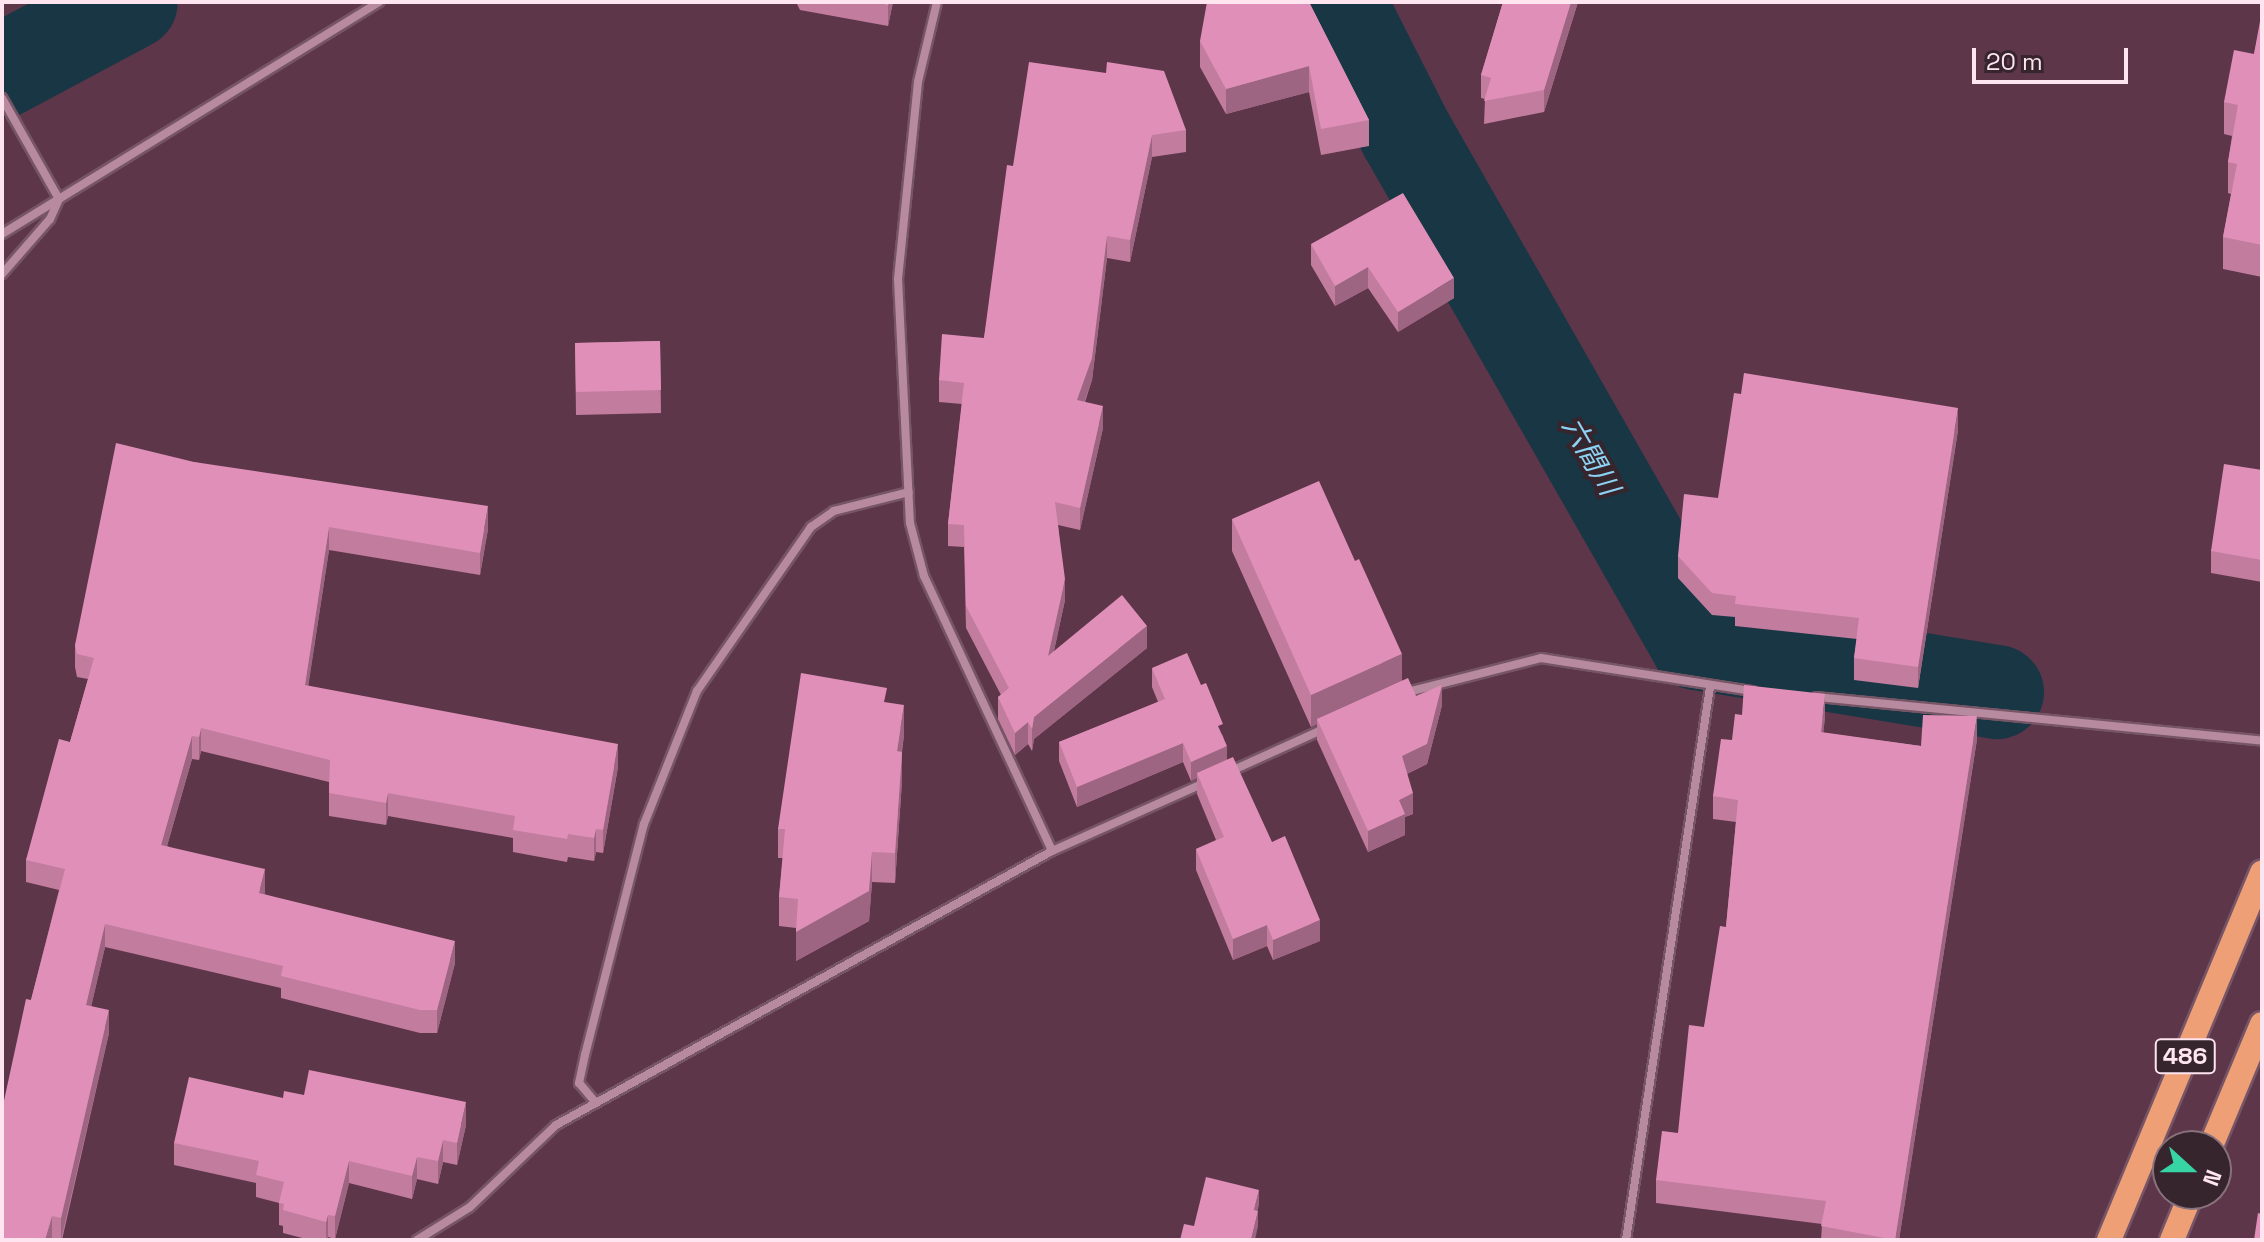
<!DOCTYPE html>
<html>
<head>
<meta charset="utf-8">
<style>
	body { margin:0 }
	#map { position:relative; width:2264px; height:1242px; overflow:hidden; background:#5e364a; font-family:"Space Grotesk","Noto Sans JP",sans-serif }
	div>[style] { position:absolute }
	[style*='--x'] { left:calc(var(--x)*1px); top:calc(var(--y)*1px); width:calc(var(--w)*1px); rotate:calc(var(--a)*1deg) }
	.river>* { height:94px; margin:-47px; padding:0 47px; transform-origin:47px; border-radius:47px; background:#183644 }
	.roads { filter:drop-shadow(2px 0 #765566) drop-shadow(-2px 0 #765566) drop-shadow(0 2px #765566) drop-shadow(0 -2px #765566) }
	.street>* { height:8px; margin:-4px; padding:0 4px; transform-origin:4px; border-radius:4px; background:#b88aa0 }
	.highway>* { height:24px; margin:-12px; padding:0 12px; transform-origin:12px; border-radius:12px; background:#ef9f75 }
	.wall>* { inset:0; background:#c17c9e }
	.shaded-wall>* { inset:0; background:#9d6581 }
	.building>* { inset:0; background:#e090b8 }
	span { translate:-50% -50%; white-space:nowrap; text-align:center; line-height:1.15; -webkit-text-stroke:8px #37252e; paint-order:stroke }
	.shield-label span { padding:2px 6px; background:#37252e; border:2px solid; border-radius:6px; -webkit-text-stroke-width:0 }
	.shield-label { font-size:24px; color:#fee5f0; font-weight:700 }
	.water-label { font-size:28px; color:#8cd2f2; font-style:italic }
	.frame { position:absolute; inset:0; border:4px solid #fee5f0; pointer-events:none }
	.north { position:absolute; left:2152px; top:1130px; width:80px; height:80px; box-sizing:border-box; background:#37252e; border:2px solid #87727c; border-radius:50%; rotate:111deg; font-size:22px; font-weight:700; line-height:32px; text-align:center; color:#fee5f0 }
	.north::after { content:''; display:block; margin:auto; width:28px; height:36px; background:#37d4a6; clip-path:polygon(50% 0,100% 100%,50% 72%,0 100%) }
	.scale { position:absolute; left:1972px; top:48px; width:156px; height:36px; box-sizing:border-box; border:4px solid #fee5f0; border-top:0; padding-left:10px; font-size:24px; line-height:28px; white-space:nowrap; color:#fee5f0; -webkit-text-stroke:6px #37252e; paint-order:stroke }
</style>
</head>
<body>
<div id="map">
	<div class="river">
		<div style="--x:1339;--y:2;--w:148;--a:63.1"></div>
		<div style="--x:1406;--y:134;--w:586;--a:60.24"></div>
		<div style="--x:1697;--y:643;--w:304;--a:9.3"></div>
		<div style="--x:2;--y:71;--w:146;--a:-28.1"></div>
	</div>
	<div class="roads">
		<div class="street">
			<div style="--x:937;--y:2;--w:82;--a:103.4"></div>
			<div style="--x:918;--y:82;--w:198;--a:95.8"></div>
			<div style="--x:898;--y:279;--w:244;--a:87.2"></div>
			<div style="--x:910;--y:523;--w:55;--a:75.2"></div>
			<div style="--x:924;--y:576;--w:303;--a:65"></div>
			<div style="--x:2;--y:98;--w:116;--a:60.6"></div>
			<div style="--x:59;--y:199;--w:22;--a:114"></div>
			<div style="--x:50;--y:219;--w:73;--a:131.1"></div>
			<div style="--x:2;--y:234;--w:443;--a:-31.6"></div>
			<div style="--x:1404;--y:693;--w:141;--a:-14.3"></div>
			<div style="--x:1541;--y:658;--w:214;--a:8.9"></div>
			<div style="--x:1817;--y:697;--w:447;--a:5.6"></div>
			<div style="--x:1229;--y:772;--w:107;--a:-24.4"></div>
			<div style="--x:596;--y:1103;--w:26;--a:-130"></div>
			<div style="--x:579;--y:1083;--w:29;--a:-78"></div>
			<div style="--x:585;--y:1055;--w:238;--a:-75.7"></div>
			<div style="--x:644;--y:824;--w:143;--a:-68.3"></div>
			<div style="--x:697;--y:691;--w:200;--a:-55.2"></div>
			<div style="--x:811;--y:527;--w:28;--a:-35"></div>
			<div style="--x:834;--y:511;--w:77;--a:-14.2"></div>
			<div style="--x:417;--y:1240;--w:62;--a:-31.9"></div>
			<div style="--x:470;--y:1207;--w:119;--a:-43.6"></div>
			<div style="--x:556;--y:1125;--w:567;--a:-28.92"></div>
			<div style="--x:1052;--y:851;--w:169;--a:-24.1"></div>
			<div style="--x:1626;--y:1240;--w:559;--a:-81.36"></div>
		</div>
		<div class="highway">
			<div style="--x:2211;--y:1146;--w:132;--a:-67.3"></div>
			<div style="--x:2109;--y:1240;--w:398;--a:-67.4"></div>
			<div style="--x:2172;--y:1240;--w:50;--a:-67.6"></div>
		</div>
	</div>
	<div class="wall">
		<div style="clip-path:polygon(796px 2px,893px 2px,888px 26px,800px 10px)"></div>
		<div style="clip-path:polygon(1309px 2px,1369px 120px,1369px 146px,1321px 155px,1309px 92px,1226px 114px,1200px 67px,1200px 41px)"></div>
		<div style="clip-path:polygon(1503px 2px,1578px 2px,1544px 112px,1484px 124px,1485px 99px,1481px 98px,1481px 75px)"></div>
		<div style="clip-path:polygon(2262px 17px,2262px 277px,2223px 269px,2223px 237px,2231px 194px,2228px 193px,2228px 162px,2232px 136px,2224px 134px,2224px 102px,2254px 54px)"></div>
		<div style="clip-path:polygon(1106px 73px,1186px 130px,1186px 152px,1152px 157px,1130px 262px,1107px 258px,1092px 380px,1085px 402px,1103px 428px,1080px 530px,1058px 525px,1065px 600px,1054px 651px,1147px 648px,1034px 739px,1032px 751px,1028px 744px,1015px 755px,998px 719px,998px 697px,1001px 695px,966px 628px,964px 547px,948px 546px,948px 524px,962px 404px,939px 402px,939px 380px,984px 338px,1013px 166px)"></div>
		<div style="clip-path:polygon(1311px 244px,1454px 298px,1398px 332px,1368px 288px,1335px 306px,1311px 265px)"></div>
		<div style="clip-path:polygon(660px 341px,661px 413px,576px 415px,575px 343px)"></div>
		<div style="clip-path:polygon(1958px 430px,1918px 688px,1854px 680px,1854px 658px,1857px 639px,1735px 626px,1735px 617px,1712px 615px,1678px 578px,1678px 556px,1718px 498px)"></div>
		<div style="clip-path:polygon(194px 462px,488px 529px,480px 575px,329px 550px,308px 686px,618px 767px,603px 853px,596px 852px,594px 861px,568px 857px,567px 862px,513px 852px,513px 838px,388px 816px,386px 825px,329px 816px,329px 782px,201px 751px,199px 760px,192px 759px,167px 846px,265px 892px,264px 894px,455px 963px,437px 1033px,420px 1033px,281px 998px,281px 988px,105px 947px,91px 1007px,109px 1033px,62px 1240px,52px 1238px,52px 1240px,2px 1240px,31px 1000px,59px 890px,26px 882px,26px 860px,70px 742px,88px 679px,77px 677px,75px 667px,75px 645px)"></div>
		<div style="clip-path:polygon(2262px 470px,2262px 582px,2211px 573px,2211px 551px)"></div>
		<div style="clip-path:polygon(1232px 519px,1402px 681px,1416px 696px,1442px 705px,1427px 764px,1407px 774px,1413px 814px,1405px 817px,1405px 835px,1368px 852px,1317px 740px,1317px 724px,1311px 727px,1232px 551px)"></div>
		<div style="clip-path:polygon(1152px 668px,1223px 736px,1227px 759px,1320px 941px,1273px 960px,1267px 946px,1233px 960px,1196px 870px,1196px 849px,1216px 840px,1197px 794px,1197px 778px,1191px 781px,1183px 762px,1077px 807px,1059px 761px,1059px 742px,1158px 702px,1152px 687px)"></div>
		<div style="clip-path:polygon(887px 703px,904px 735px,902px 752px,902px 781px,895px 883px,872px 882px,869px 921px,796px 961px,796px 928px,779px 926px,779px 897px,783px 858px,778px 858px,778px 829px)"></div>
		<div style="clip-path:polygon(1825px 717px,1823px 733px,1921px 746px,1977px 739px,1899px 1240px,1821px 1240px,1822px 1224px,1656px 1203px,1656px 1180px,1678px 1133px,1704px 1027px,1726px 927px,1736px 822px,1713px 819px,1713px 796px,1732px 740px)"></div>
		<div style="clip-path:polygon(283px 1098px,466px 1125px,457px 1165px,443px 1162px,438px 1184px,417px 1179px,412px 1199px,349px 1183px,335px 1239px,328px 1237px,327px 1240px,310px 1240px,283px 1233px,283px 1226px,279px 1225px,279px 1203px,256px 1197px,256px 1183px,174px 1165px,174px 1143px)"></div>
	</div>
	<div class="shaded-wall">
		<div style="clip-path:polygon(889px 2px,893px 2px,888px 26px,888px 5px)"></div>
		<div style="clip-path:polygon(1571px 2px,1578px 2px,1544px 112px,1544px 90px)"></div>
		<div style="clip-path:polygon(1309px 66px,1309px 92px,1226px 114px,1226px 89px)"></div>
		<div style="clip-path:polygon(1152px 135px,1152px 157px,1130px 262px,1130px 240px)"></div>
		<div style="clip-path:polygon(1107px 236px,1107px 258px,1092px 380px,1077px 422px,1077px 400px)"></div>
		<div style="clip-path:polygon(1368px 267px,1368px 288px,1335px 306px,1335px 286px)"></div>
		<div style="clip-path:polygon(1454px 278px,1454px 298px,1398px 332px,1398px 312px)"></div>
		<div style="clip-path:polygon(1103px 406px,1103px 428px,1080px 530px,1080px 508px)"></div>
		<div style="clip-path:polygon(1958px 408px,1958px 430px,1918px 688px,1918px 667px)"></div>
		<div style="clip-path:polygon(4px 431px,4px 453px,2px 471px,2px 449px)"></div>
		<div style="clip-path:polygon(488px 506px,488px 529px,480px 575px,480px 553px)"></div>
		<div style="clip-path:polygon(329px 527px,329px 550px,305px 708px,305px 685px)"></div>
		<div style="clip-path:polygon(1065px 579px,1065px 600px,1048px 678px,1048px 656px)"></div>
		<div style="clip-path:polygon(1147px 626px,1147px 648px,1034px 739px,1032px 751px,1032px 729px,1034px 717px)"></div>
		<div style="clip-path:polygon(1402px 654px,1402px 686px,1317px 719px,1317px 724px,1311px 727px,1311px 695px)"></div>
		<div style="clip-path:polygon(1442px 685px,1442px 705px,1427px 764px,1402px 776px,1402px 756px)"></div>
		<div style="clip-path:polygon(1825px 694px,1825px 717px,1821px 755px,1821px 732px)"></div>
		<div style="clip-path:polygon(904px 705px,904px 735px,897px 780px,897px 751px)"></div>
		<div style="clip-path:polygon(1977px 716px,1977px 739px,1899px 1240px,1895px 1240px)"></div>
		<div style="clip-path:polygon(1028px 722px,1028px 744px,1015px 755px,1015px 733px)"></div>
		<div style="clip-path:polygon(201px 728px,201px 751px,199px 760px,199px 737px)"></div>
		<div style="clip-path:polygon(192px 736px,192px 759px,161px 867px,161px 845px)"></div>
		<div style="clip-path:polygon(1183px 743px,1183px 762px,1077px 807px,1077px 787px)"></div>
		<div style="clip-path:polygon(618px 744px,618px 767px,603px 853px,603px 830px)"></div>
		<div style="clip-path:polygon(1227px 746px,1227px 765px,1197px 773px,1197px 778px,1191px 781px,1191px 762px)"></div>
		<div style="clip-path:polygon(902px 752px,902px 781px,895px 883px,895px 853px)"></div>
		<div style="clip-path:polygon(388px 793px,388px 816px,386px 825px,386px 803px)"></div>
		<div style="clip-path:polygon(1413px 793px,1413px 814px,1405px 817px,1405px 835px,1368px 852px,1368px 831px,1399px 800px)"></div>
		<div style="clip-path:polygon(596px 829px,596px 852px,594px 861px,594px 838px)"></div>
		<div style="clip-path:polygon(872px 852px,872px 882px,869px 921px,796px 961px,796px 932px)"></div>
		<div style="clip-path:polygon(265px 869px,265px 892px,259px 916px,259px 893px)"></div>
		<div style="clip-path:polygon(1320px 920px,1320px 941px,1273px 960px,1273px 940px)"></div>
		<div style="clip-path:polygon(105px 924px,105px 947px,86px 1028px,86px 1005px)"></div>
		<div style="clip-path:polygon(1267px 925px,1267px 946px,1233px 960px,1233px 939px)"></div>
		<div style="clip-path:polygon(455px 941px,455px 963px,437px 1033px,437px 1010px)"></div>
		<div style="clip-path:polygon(109px 1010px,109px 1033px,61px 1240px,61px 1218px)"></div>
		<div style="clip-path:polygon(466px 1102px,466px 1125px,457px 1165px,457px 1143px)"></div>
		<div style="clip-path:polygon(443px 1140px,443px 1162px,438px 1184px,438px 1161px)"></div>
		<div style="clip-path:polygon(417px 1157px,417px 1179px,412px 1199px,412px 1176px)"></div>
		<div style="clip-path:polygon(349px 1161px,349px 1183px,335px 1239px,335px 1216px)"></div>
		<div style="clip-path:polygon(1259px 1190px,1259px 1205px,1254px 1225px,1254px 1210px)"></div>
		<div style="clip-path:polygon(1258px 1211px,1258px 1226px,1255px 1240px,1251px 1240px)"></div>
		<div style="clip-path:polygon(328px 1215px,328px 1237px,326px 1240px,326px 1222px)"></div>
		<div style="clip-path:polygon(52px 1216px,52px 1240px,45px 1240px)"></div>
	</div>
	<div class="building">
		<div style="clip-path:polygon(874px 2px,889px 2px,888px 5px)"></div>
		<div style="clip-path:polygon(1207px 2px,1309px 2px,1369px 120px,1321px 129px,1309px 66px,1226px 89px,1200px 41px)"></div>
		<div style="clip-path:polygon(1503px 2px,1571px 2px,1544px 90px,1484px 101px,1491px 78px,1481px 75px)"></div>
		<div style="clip-path:polygon(2261px 16px,2262px 17px,2262px 245px,2223px 237px,2237px 164px,2228px 162px,2238px 105px,2224px 102px,2234px 50px,2254px 54px)"></div>
		<div style="clip-path:polygon(1029px 62px,1106px 73px,1107px 62px,1164px 71px,1186px 130px,1152px 135px,1130px 240px,1107px 236px,1092px 358px,1077px 400px,1103px 406px,1080px 508px,1055px 502px,1065px 579px,1048px 656px,1122px 595px,1147px 626px,1034px 717px,1032px 729px,1028px 722px,1015px 733px,998px 697px,1009px 688px,966px 606px,964px 525px,948px 524px,964px 383px,939px 380px,942px 334px,984px 338px,1007px 165px,1013px 166px)"></div>
		<div style="clip-path:polygon(1403px 193px,1454px 278px,1398px 312px,1368px 267px,1335px 286px,1311px 244px)"></div>
		<div style="clip-path:polygon(660px 341px,661px 390px,576px 392px,575px 343px)"></div>
		<div style="clip-path:polygon(1744px 373px,1958px 408px,1918px 667px,1854px 658px,1859px 618px,1735px 604px,1736px 596px,1712px 593px,1678px 556px,1684px 494px,1718px 498px,1734px 393px,1741px 394px)"></div>
		<div style="clip-path:polygon(2px 430px,4px 431px,2px 449px)"></div>
		<div style="clip-path:polygon(116px 443px,194px 462px,488px 506px,480px 553px,329px 527px,305px 685px,618px 744px,603px 830px,596px 829px,594px 838px,568px 834px,567px 839px,513px 830px,515px 816px,388px 793px,386px 803px,329px 793px,330px 760px,201px 728px,199px 737px,192px 736px,161px 845px,265px 869px,259px 893px,455px 941px,437px 1010px,420px 1010px,281px 976px,283px 966px,105px 924px,86px 1005px,109px 1010px,61px 1218px,52px 1216px,45px 1240px,2px 1240px,2px 1110px,26px 999px,31px 1000px,65px 869px,26px 860px,59px 739px,70px 742px,94px 658px,77px 654px,75px 645px)"></div>
		<div style="clip-path:polygon(2224px 464px,2262px 470px,2262px 560px,2211px 551px)"></div>
		<div style="clip-path:polygon(1319px 481px,1355px 561px,1359px 559px,1402px 654px,1311px 695px,1232px 519px)"></div>
		<div style="clip-path:polygon(1187px 653px,1201px 685px,1206px 683px,1223px 724px,1218px 726px,1227px 746px,1191px 762px,1183px 743px,1077px 787px,1059px 742px,1165px 699px,1152px 668px)"></div>
		<div style="clip-path:polygon(801px 673px,887px 688px,884px 702px,904px 705px,897px 751px,902px 752px,895px 853px,872px 852px,869px 891px,796px 932px,798px 899px,779px 897px,785px 829px,778px 829px)"></div>
		<div style="clip-path:polygon(1408px 678px,1416px 696px,1442px 685px,1427px 744px,1402px 756px,1413px 793px,1399px 800px,1405px 814px,1368px 831px,1317px 719px)"></div>
		<div style="clip-path:polygon(1744px 685px,1825px 694px,1821px 732px,1921px 746px,1923px 715px,1977px 716px,1895px 1240px,1821px 1226px,1826px 1201px,1656px 1180px,1662px 1131px,1678px 1133px,1689px 1025px,1704px 1027px,1720px 926px,1726px 927px,1738px 800px,1713px 796px,1721px 739px,1732px 740px,1735px 714px,1742px 715px)"></div>
		<div style="clip-path:polygon(1233px 757px,1272px 842px,1285px 836px,1320px 920px,1273px 940px,1267px 925px,1233px 939px,1196px 849px,1224px 837px,1197px 773px)"></div>
		<div style="clip-path:polygon(309px 1070px,466px 1102px,457px 1143px,443px 1140px,438px 1161px,417px 1157px,412px 1176px,349px 1161px,335px 1216px,328px 1215px,326px 1222px,283px 1210px,284px 1204px,279px 1203px,284px 1182px,256px 1175px,259px 1161px,174px 1143px,189px 1077px,283px 1098px,284px 1091px,304px 1095px)"></div>
		<div style="clip-path:polygon(1206px 1177px,1259px 1190px,1254px 1210px,1258px 1211px,1251px 1240px,1180px 1240px,1184px 1224px,1194px 1226px)"></div>
		<div style="clip-path:polygon(2258px 1213px,2262px 1214px,2262px 1240px,2254px 1240px)"></div>
	</div>
	<div class="shield-label">
		<span style="left:2185px;top:1056px">486</span>
	</div>
	<div class="water-label">
		<span style="left:1591px;top:456px;rotate:60deg">六間川</span>
	</div>
	<div class="frame"></div>
	<div class="north">N</div>
	<div class="scale">20 m</div>
</div>
</body>
</html>
